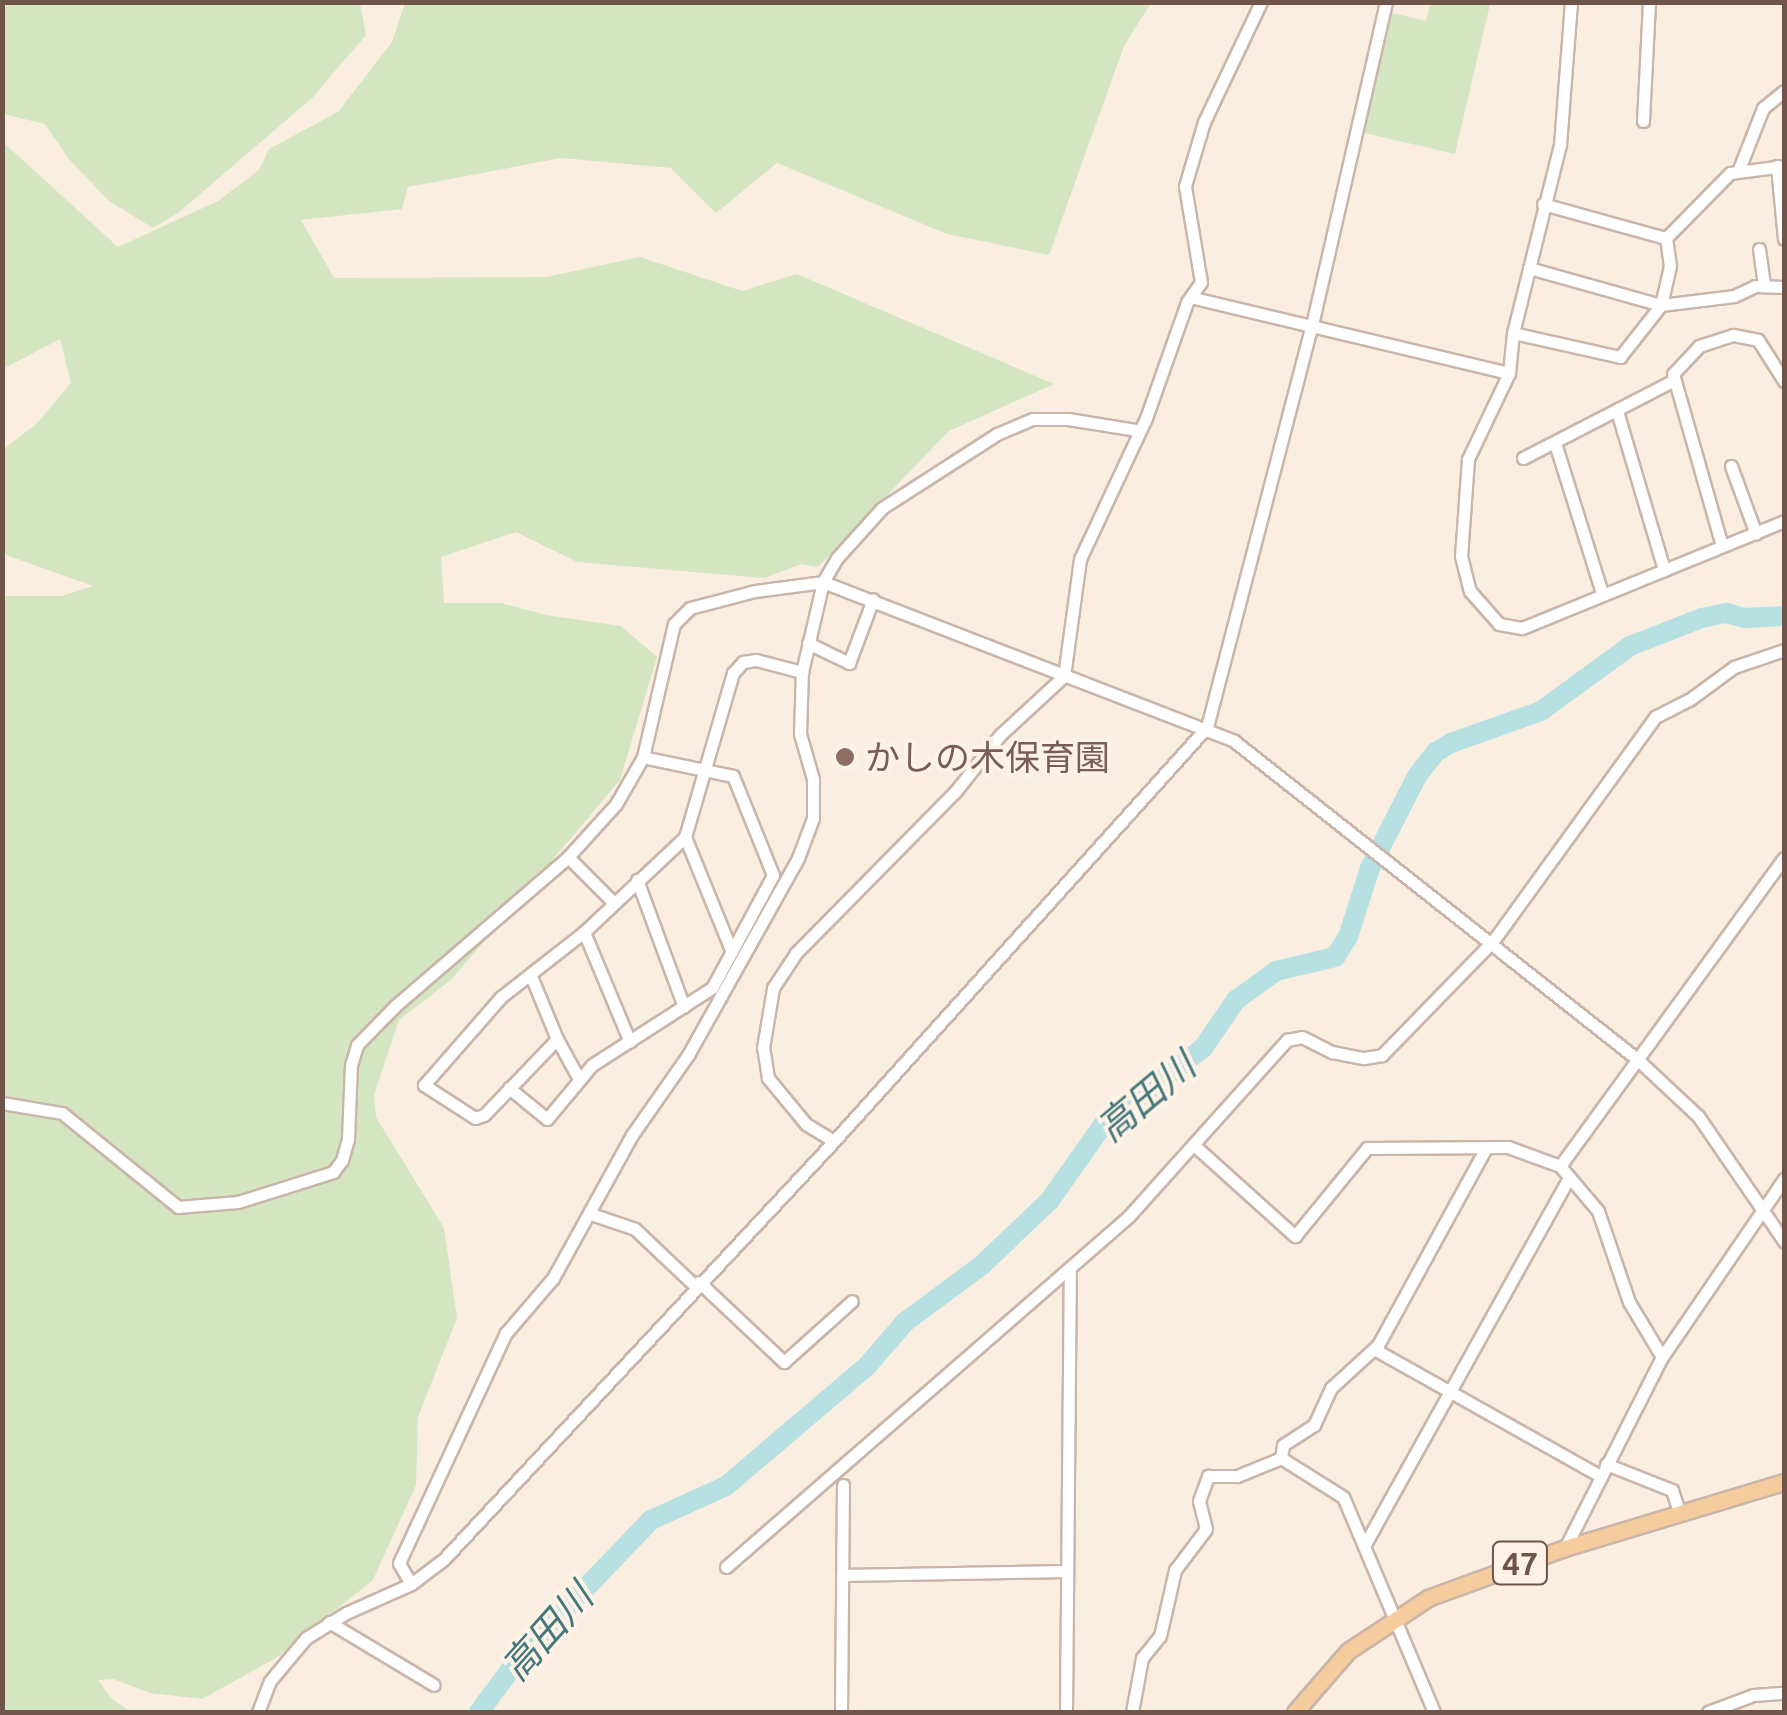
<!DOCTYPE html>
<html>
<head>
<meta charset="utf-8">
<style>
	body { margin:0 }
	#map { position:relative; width:1787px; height:1715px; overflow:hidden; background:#faeee1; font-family:Ubuntu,"Noto Sans JP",sans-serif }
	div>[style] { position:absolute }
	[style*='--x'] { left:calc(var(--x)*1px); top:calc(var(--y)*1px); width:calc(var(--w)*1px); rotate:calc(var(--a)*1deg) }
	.green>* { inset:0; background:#d4e6c1 }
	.river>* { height:20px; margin:-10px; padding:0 10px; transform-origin:10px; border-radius:10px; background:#b7e0e2 }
	.roads { filter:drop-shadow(2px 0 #c9b5a9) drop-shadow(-2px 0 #c9b5a9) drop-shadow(0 2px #c9b5a9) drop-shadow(0 -2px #c9b5a9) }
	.minor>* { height:11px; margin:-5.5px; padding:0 5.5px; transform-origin:5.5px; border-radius:5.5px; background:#fff }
	.major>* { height:15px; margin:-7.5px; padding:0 7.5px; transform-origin:7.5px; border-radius:7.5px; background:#f5cc9d }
	.dots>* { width:28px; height:28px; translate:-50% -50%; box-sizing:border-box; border:5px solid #fef2e7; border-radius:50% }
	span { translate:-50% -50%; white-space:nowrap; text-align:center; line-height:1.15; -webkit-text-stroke:8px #fef2e7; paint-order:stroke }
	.shield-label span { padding:2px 8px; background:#fef2e7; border:2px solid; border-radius:8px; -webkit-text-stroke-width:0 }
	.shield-label { font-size:32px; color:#6f544a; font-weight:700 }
	.education-label { font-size:35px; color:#785e54 }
	.left { translate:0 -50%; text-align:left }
	.water-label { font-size:38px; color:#43777b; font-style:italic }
	.frame { position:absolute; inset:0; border:5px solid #6f544a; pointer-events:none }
</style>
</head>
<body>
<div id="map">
	<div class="green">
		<div style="clip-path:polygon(3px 2px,360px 3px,366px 35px,312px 98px,178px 213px,153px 228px,109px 201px,68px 158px,45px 124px,3px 114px)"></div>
		<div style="clip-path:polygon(405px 3px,1151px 3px,1124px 46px,1049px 255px,947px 234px,777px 163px,716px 213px,671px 168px,561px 158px,408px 187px,402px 209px,301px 220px,334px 278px,546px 277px,640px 257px,742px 291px,797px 274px,1054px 384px,949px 431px,818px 567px,801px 564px,765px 578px,577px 562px,516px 532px,441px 557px,444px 603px,501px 603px,546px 615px,621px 626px,657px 657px,620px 780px,452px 979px,399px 1020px,374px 1095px,376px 1117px,444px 1228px,457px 1318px,418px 1417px,416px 1485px,373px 1580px,276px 1658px,202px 1699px,150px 1693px,113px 1679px,98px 1680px,112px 1699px,131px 1712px,3px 1712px,3px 596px,61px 596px,93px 586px,3px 554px,3px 450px,37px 423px,71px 383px,60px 339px,3px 369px,3px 142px,118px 247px,218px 201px,259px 170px,269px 149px,338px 112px,392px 42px)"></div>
		<div style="clip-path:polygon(1431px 3px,1490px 4px,1455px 154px,1356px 131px,1384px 11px,1426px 21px)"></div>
	</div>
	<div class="river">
		<div style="--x:479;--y:1712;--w:72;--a:-53.4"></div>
		<div style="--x:522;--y:1654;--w:186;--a:-46.1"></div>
		<div style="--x:651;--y:1520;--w:82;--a:-24.4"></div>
		<div style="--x:726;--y:1486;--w:185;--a:-40.4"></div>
		<div style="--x:867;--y:1366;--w:58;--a:-49.2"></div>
		<div style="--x:905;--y:1322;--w:96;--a:-36.5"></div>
		<div style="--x:982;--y:1265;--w:94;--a:-43.7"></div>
		<div style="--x:1050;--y:1200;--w:92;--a:-54.8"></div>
		<div style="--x:1103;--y:1125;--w:126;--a:-37.6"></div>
		<div style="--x:1203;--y:1048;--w:58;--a:-55.5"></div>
		<div style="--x:1236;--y:1000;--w:49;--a:-35.9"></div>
		<div style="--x:1276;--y:971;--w:61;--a:-13.3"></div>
		<div style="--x:1335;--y:957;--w:24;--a:-57"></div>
		<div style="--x:1348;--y:937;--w:72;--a:-72.3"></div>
		<div style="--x:1370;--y:868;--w:103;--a:-62.9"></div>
		<div style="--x:1417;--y:776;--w:31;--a:-52"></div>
		<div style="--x:1436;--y:752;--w:17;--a:-31"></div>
		<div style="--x:1451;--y:743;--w:96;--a:-19.6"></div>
		<div style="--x:1541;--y:711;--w:110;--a:-36.1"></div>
		<div style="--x:1630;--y:646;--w:77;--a:-21.3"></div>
		<div style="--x:1702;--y:618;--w:25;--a:-12"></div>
		<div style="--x:1726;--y:613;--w:20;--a:15"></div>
		<div style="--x:1745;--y:618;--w:39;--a:-3"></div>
	</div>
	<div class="roads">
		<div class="minor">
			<div style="--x:1643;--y:121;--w:119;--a:-87.1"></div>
			<div style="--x:1777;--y:166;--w:73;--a:84.5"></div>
			<div style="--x:1739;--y:169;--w:66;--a:-68.5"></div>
			<div style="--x:1763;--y:108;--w:27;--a:-39"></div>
			<div style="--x:1543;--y:204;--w:128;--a:15.5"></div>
			<div style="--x:1759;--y:249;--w:36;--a:82"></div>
			<div style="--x:1529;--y:268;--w:137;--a:15.7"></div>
			<div style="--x:1661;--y:305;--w:74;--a:-7"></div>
			<div style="--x:1734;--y:296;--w:23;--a:-25"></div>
			<div style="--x:1755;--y:286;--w:29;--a:2"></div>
			<div style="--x:1194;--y:298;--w:324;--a:13.4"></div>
			<div style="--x:1509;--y:373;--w:40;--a:-84.3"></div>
			<div style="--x:1513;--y:333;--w:194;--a:-76"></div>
			<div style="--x:1560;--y:145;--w:143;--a:-85.6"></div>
			<div style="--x:1513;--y:333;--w:110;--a:12.6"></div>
			<div style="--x:1620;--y:357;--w:66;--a:-51.7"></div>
			<div style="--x:1661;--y:305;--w:40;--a:-77"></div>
			<div style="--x:1670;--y:266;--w:28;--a:-98"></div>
			<div style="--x:1666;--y:238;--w:91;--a:-45.4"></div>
			<div style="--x:1730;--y:173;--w:54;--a:-7.4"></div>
			<div style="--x:1509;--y:373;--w:95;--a:115.5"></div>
			<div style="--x:1468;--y:459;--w:97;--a:94.1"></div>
			<div style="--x:1461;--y:556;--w:36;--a:76"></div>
			<div style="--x:1470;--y:591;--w:44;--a:48.7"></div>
			<div style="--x:1499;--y:624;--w:23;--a:10"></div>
			<div style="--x:1522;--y:628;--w:283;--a:-22.2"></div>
			<div style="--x:1617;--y:411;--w:166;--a:73.5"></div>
			<div style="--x:1555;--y:443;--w:157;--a:72.6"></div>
			<div style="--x:1523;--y:458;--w:170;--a:-27.3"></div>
			<div style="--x:1731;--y:466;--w:72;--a:69.8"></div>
			<div style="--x:1722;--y:546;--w:179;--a:-105.9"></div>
			<div style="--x:1673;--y:374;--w:38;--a:-47"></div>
			<div style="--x:1699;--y:346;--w:36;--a:-18"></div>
			<div style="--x:1733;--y:335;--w:25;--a:11"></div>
			<div style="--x:1758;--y:340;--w:49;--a:57.6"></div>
			<div style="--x:808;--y:643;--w:46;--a:26"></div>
			<div style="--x:849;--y:663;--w:68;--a:-69.4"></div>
			<div style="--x:685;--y:837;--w:124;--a:67.8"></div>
			<div style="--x:568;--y:857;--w:62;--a:45"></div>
			<div style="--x:637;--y:880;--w:135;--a:69.7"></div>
			<div style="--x:584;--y:932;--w:119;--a:67.3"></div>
			<div style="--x:531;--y:976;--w:68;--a:67.6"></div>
			<div style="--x:557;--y:1039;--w:105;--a:133.8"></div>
			<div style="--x:484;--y:1115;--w:9;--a:162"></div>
			<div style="--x:475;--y:1118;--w:61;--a:-147.1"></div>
			<div style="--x:424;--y:1085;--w:117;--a:-48.8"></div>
			<div style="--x:501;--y:997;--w:105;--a:-38.1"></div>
			<div style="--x:584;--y:932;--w:139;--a:-43.2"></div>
			<div style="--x:685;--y:837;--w:171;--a:-73.7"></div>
			<div style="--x:733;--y:673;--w:15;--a:-48"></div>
			<div style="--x:743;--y:662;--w:13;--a:-9"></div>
			<div style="--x:756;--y:660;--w:48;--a:14.6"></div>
			<div style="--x:557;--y:1039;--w:46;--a:61.2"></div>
			<div style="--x:509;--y:1088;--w:49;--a:39.2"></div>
			<div style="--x:547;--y:1119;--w:70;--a:-50.2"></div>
			<div style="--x:592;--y:1065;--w:143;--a:-32.7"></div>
			<div style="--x:712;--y:988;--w:128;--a:-61.6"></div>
			<div style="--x:773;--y:875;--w:107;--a:-112"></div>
			<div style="--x:733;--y:776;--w:92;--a:-168.1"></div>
			<div style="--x:2;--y:1103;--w:61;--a:9.5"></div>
			<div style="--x:62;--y:1113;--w:149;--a:39"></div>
			<div style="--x:178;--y:1207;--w:60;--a:-4.8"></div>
			<div style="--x:238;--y:1202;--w:100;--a:-17.5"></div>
			<div style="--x:333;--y:1172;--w:15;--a:-53"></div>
			<div style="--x:342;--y:1160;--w:22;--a:-74"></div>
			<div style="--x:348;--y:1139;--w:74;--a:-87.7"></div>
			<div style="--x:351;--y:1065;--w:21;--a:-73"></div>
			<div style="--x:357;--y:1045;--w:54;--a:-45.7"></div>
			<div style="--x:395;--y:1006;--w:228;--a:-40.7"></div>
			<div style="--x:568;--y:857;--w:72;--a:-47.8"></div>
			<div style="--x:616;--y:804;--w:54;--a:-60.1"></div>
			<div style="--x:643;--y:757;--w:137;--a:-76.9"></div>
			<div style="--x:674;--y:624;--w:23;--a:-45"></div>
			<div style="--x:690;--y:608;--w:67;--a:-14.7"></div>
			<div style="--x:755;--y:591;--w:69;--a:-7.5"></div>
			<div style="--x:823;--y:582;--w:441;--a:21.1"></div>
			<div style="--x:1234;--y:741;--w:513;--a:38.28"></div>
			<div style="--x:1637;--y:1059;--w:83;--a:43.1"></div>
			<div style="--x:1698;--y:1116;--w:152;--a:55.5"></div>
			<div style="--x:834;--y:1141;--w:33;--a:-149"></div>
			<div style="--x:806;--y:1124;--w:60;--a:-129.6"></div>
			<div style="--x:768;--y:1078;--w:30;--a:-99"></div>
			<div style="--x:763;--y:1048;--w:61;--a:-80.5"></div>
			<div style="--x:773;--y:988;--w:42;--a:-56.7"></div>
			<div style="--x:796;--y:953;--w:226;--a:-45.4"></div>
			<div style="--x:955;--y:792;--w:73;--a:-51.7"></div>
			<div style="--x:1000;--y:735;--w:87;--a:-42.7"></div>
			<div style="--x:1064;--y:676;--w:118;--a:-82.2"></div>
			<div style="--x:1080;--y:559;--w:156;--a:-64.9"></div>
			<div style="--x:1146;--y:418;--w:123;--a:-70.5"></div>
			<div style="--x:1187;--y:302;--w:24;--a:-55"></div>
			<div style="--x:1201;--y:282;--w:97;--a:-99.5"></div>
			<div style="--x:1185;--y:186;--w:67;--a:-73.5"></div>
			<div style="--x:1204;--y:122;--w:133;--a:-64.6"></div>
			<div style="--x:1195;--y:1146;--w:135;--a:42"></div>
			<div style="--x:1295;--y:1236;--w:114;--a:-50.7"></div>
			<div style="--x:1367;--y:1148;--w:141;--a:-0.4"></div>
			<div style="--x:1508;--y:1147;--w:55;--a:20.1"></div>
			<div style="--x:1560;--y:1166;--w:59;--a:49.8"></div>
			<div style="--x:1598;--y:1211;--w:96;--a:71.2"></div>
			<div style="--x:1629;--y:1302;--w:64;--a:59"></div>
			<div style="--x:1560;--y:1166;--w:381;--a:-54"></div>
			<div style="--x:591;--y:1214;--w:46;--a:18.8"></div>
			<div style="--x:635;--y:1229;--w:83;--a:43.5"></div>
			<div style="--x:699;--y:1282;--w:117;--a:43.3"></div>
			<div style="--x:784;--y:1362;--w:91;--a:-41.9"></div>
			<div style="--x:1374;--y:1349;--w:259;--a:29.3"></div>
			<div style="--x:1606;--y:1464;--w:71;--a:21.5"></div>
			<div style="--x:1672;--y:1490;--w:25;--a:72"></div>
			<div style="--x:1364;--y:1546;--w:422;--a:-60.9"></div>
			<div style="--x:1565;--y:1548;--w:214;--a:-63.1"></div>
			<div style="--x:1662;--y:1357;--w:216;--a:-55.6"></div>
			<div style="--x:726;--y:1567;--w:534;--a:-41.05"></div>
			<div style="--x:1129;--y:1216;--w:237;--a:-48.1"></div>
			<div style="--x:1287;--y:1040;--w:15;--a:-11"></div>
			<div style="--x:1302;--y:1037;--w:34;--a:27"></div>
			<div style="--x:1332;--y:1052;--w:33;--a:11"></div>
			<div style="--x:1364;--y:1058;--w:18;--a:-9"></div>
			<div style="--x:1382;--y:1055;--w:159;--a:-45.8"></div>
			<div style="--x:1493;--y:941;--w:276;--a:-54.1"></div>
			<div style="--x:1655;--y:717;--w:38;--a:-27"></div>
			<div style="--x:1689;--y:700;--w:56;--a:-36.3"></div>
			<div style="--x:1734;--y:667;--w:53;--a:-18.8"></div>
			<div style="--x:842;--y:1575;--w:224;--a:-1"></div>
			<div style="--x:411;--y:1584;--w:24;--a:-120"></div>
			<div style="--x:399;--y:1563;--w:254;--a:-65.1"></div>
			<div style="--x:506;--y:1333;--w:72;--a:-49.5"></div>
			<div style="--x:553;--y:1278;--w:163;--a:-61.1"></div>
			<div style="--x:632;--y:1135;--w:98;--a:-55"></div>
			<div style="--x:688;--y:1055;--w:226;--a:-60.8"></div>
			<div style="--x:798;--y:858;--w:43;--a:-69.4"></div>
			<div style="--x:813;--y:818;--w:39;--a:-90"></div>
			<div style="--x:813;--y:779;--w:47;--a:-106.1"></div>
			<div style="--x:800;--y:734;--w:62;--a:-88.2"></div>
			<div style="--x:802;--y:672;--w:92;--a:-76.9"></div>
			<div style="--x:823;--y:582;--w:28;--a:-60"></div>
			<div style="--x:837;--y:558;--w:67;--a:-48"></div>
			<div style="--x:882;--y:508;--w:137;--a:-32.8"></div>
			<div style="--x:997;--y:434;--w:39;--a:-23"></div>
			<div style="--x:1033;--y:419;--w:35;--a:0"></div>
			<div style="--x:1068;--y:419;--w:70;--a:9.1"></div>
			<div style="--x:329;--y:1622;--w:122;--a:31"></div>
			<div style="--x:258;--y:1712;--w:33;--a:-69"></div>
			<div style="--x:270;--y:1681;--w:56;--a:-50.1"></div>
			<div style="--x:306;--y:1638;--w:47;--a:-32"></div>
			<div style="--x:346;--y:1613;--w:71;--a:-24"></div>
			<div style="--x:411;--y:1584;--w:41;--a:-37.1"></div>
			<div style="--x:444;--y:1559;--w:572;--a:-46.98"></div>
			<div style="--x:834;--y:1141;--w:557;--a:-47.98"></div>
			<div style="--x:1207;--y:727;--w:415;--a:-75.4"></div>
			<div style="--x:1312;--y:325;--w:331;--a:-77.1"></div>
			<div style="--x:841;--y:1712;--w:227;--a:-89.5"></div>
			<div style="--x:1066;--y:1712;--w:444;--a:-89.5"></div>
			<div style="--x:1132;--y:1712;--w:55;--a:-79.5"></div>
			<div style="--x:1142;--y:1658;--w:28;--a:-51"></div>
			<div style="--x:1160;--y:1636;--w:68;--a:-77.2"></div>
			<div style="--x:1175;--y:1570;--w:51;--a:-52.9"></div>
			<div style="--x:1206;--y:1529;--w:29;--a:-104"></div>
			<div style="--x:1199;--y:1501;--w:27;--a:-70"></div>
			<div style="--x:1208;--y:1476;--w:29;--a:0"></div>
			<div style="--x:1237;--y:1476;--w:48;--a:-22.2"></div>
			<div style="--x:1434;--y:1712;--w:233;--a:-112.9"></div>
			<div style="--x:1343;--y:1497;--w:73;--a:-147.8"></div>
			<div style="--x:1281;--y:1458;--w:13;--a:-81"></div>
			<div style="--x:1283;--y:1445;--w:37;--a:-33"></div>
			<div style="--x:1314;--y:1425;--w:41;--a:-65.3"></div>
			<div style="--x:1331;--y:1388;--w:64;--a:-42.5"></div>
			<div style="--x:1378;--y:1345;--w:225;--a:-61.3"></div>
			<div style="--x:1708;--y:1712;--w:48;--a:-20.7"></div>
			<div style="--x:1753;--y:1695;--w:31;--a:-4"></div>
		</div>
		<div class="major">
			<div style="--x:1295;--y:1712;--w:81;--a:-49"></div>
			<div style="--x:1348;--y:1651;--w:96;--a:-33.5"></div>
			<div style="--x:1428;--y:1598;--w:146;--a:-20.1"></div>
			<div style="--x:1565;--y:1548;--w:229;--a:-16.8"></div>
		</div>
	</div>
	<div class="dots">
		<div style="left:845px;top:757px;background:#8d6e63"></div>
	</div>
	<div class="shield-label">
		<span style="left:1520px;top:1563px">47</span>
	</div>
	<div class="education-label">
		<span class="left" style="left:865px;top:757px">かしの木保育園</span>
	</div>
	<div class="water-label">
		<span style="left:1146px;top:1097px;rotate:-40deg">高田川</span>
		<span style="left:547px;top:1632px;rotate:-48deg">高田川</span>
	</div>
	<div class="frame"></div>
</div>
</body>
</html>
